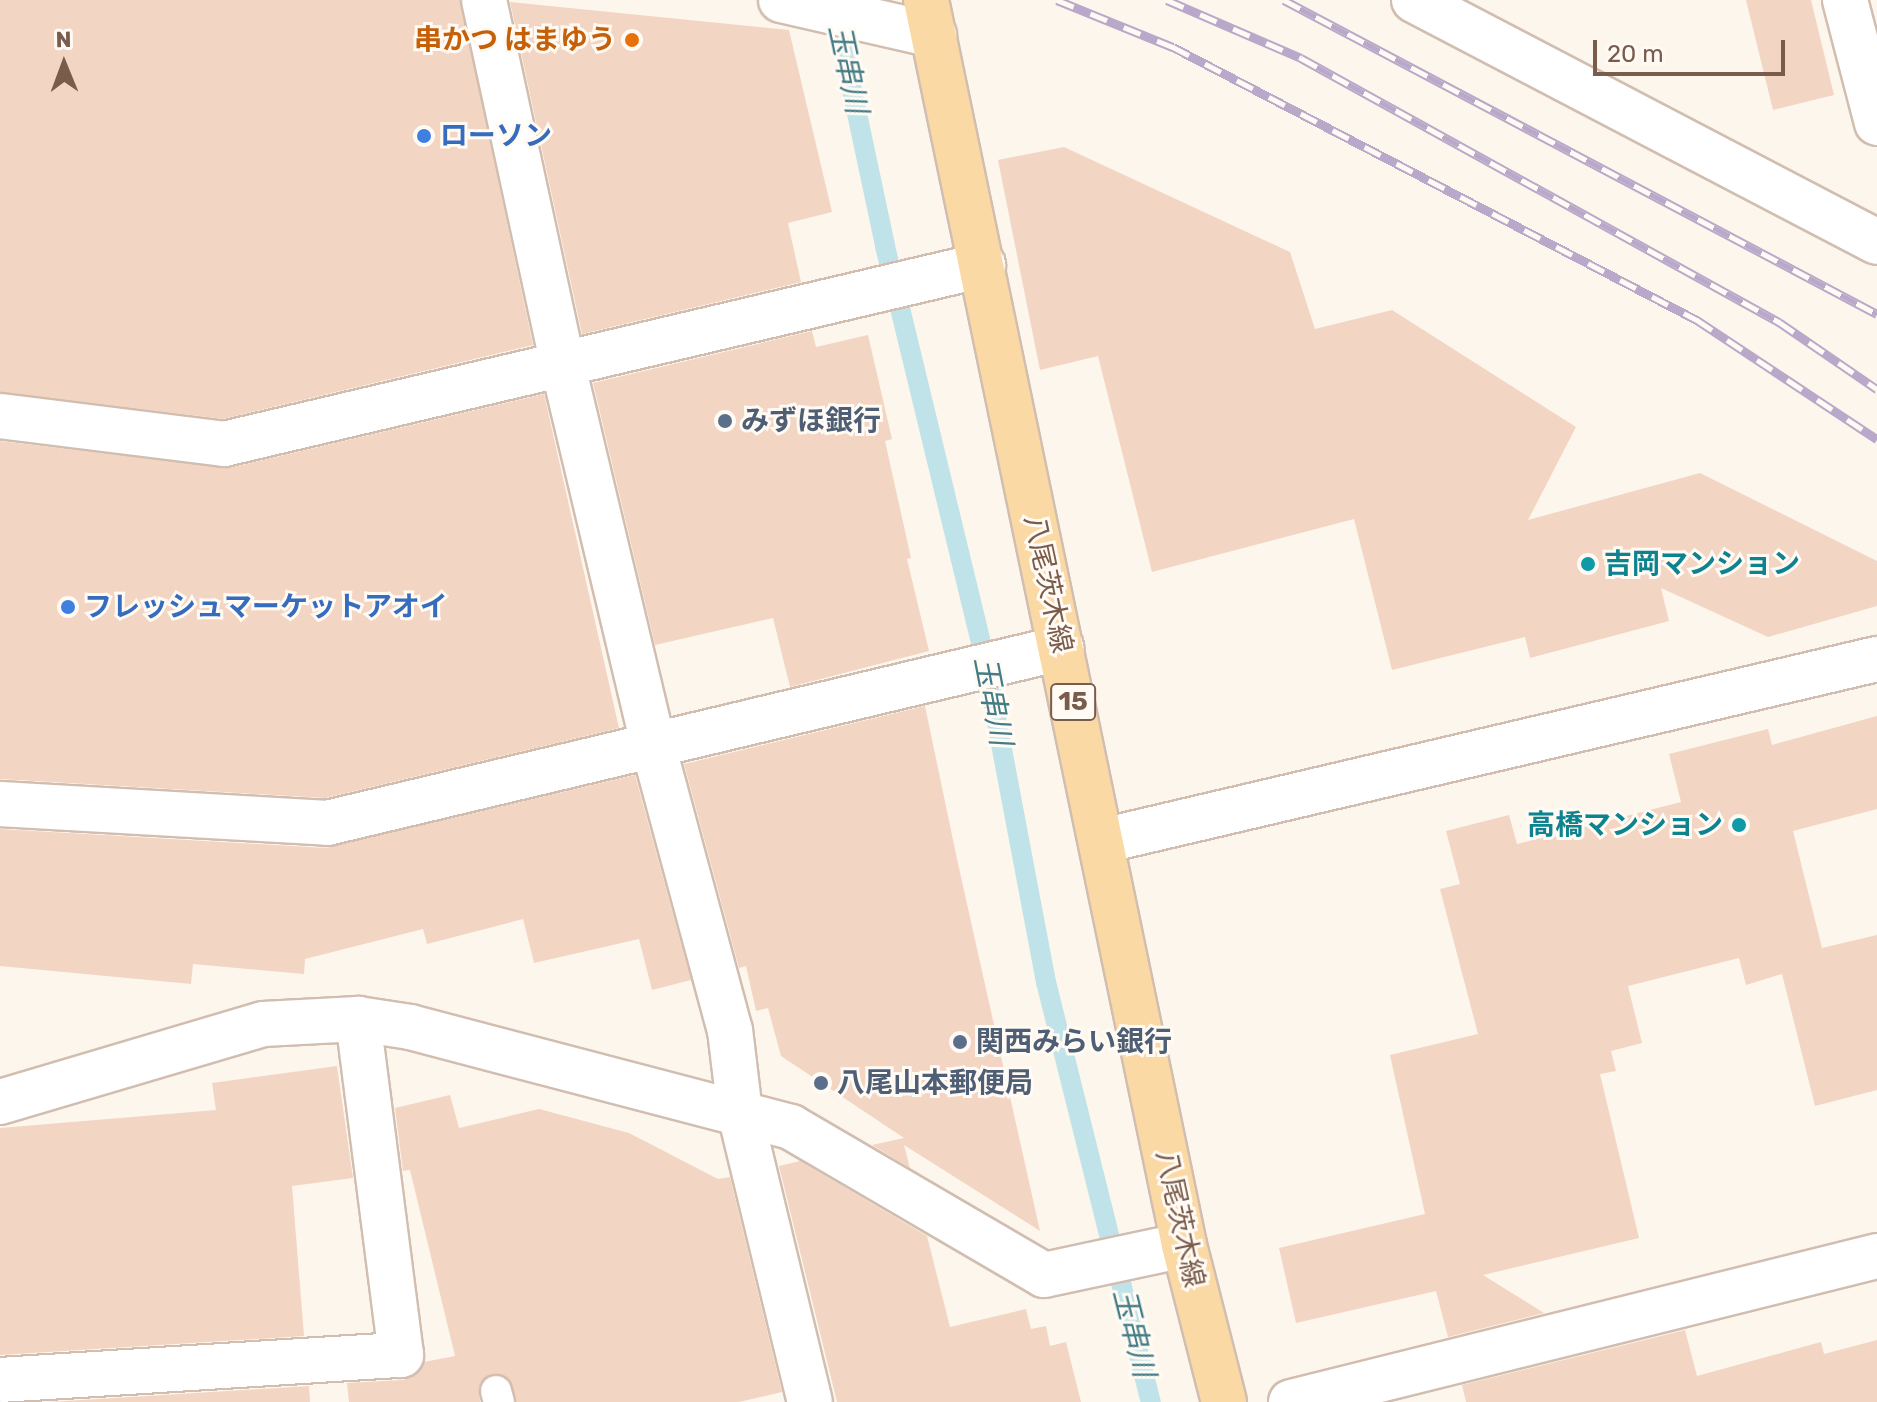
<!DOCTYPE html>
<html>
<head>
<meta charset="utf-8">
<style>
	body { margin:0 }
	#map { position:relative; width:1877px; height:1402px; overflow:hidden; background:#fdf6ec; font-family:Rubik,"Noto Sans JP",sans-serif }
	div>[style] { position:absolute }
	[style*='--x'] { left:calc(var(--x)*1px); top:calc(var(--y)*1px); width:calc(var(--w)*1px); rotate:calc(var(--a)*1deg) }
	.stream>* { height:20px; margin:-10px; padding:0 10px; transform-origin:10px; border-radius:10px; background:#bfe3e8 }
	.building>* { inset:0; background:#f3d5c3 }
	.roads { filter:drop-shadow(2px 0 #d1beb0) drop-shadow(-2px 0 #d1beb0) drop-shadow(0 2px #d1beb0) drop-shadow(0 -2px #d1beb0) }
	.lane>* { height:30px; margin:-15px; padding:0 15px; transform-origin:15px; border-radius:15px; background:#fff }
	.street>* { height:44px; margin:-22px; padding:0 22px; transform-origin:22px; border-radius:22px; background:#fff }
	.primary>* { height:44px; margin:-22px; padding:0 22px; transform-origin:22px; border-radius:22px; background:#fbd9a5 }
	.rail>* { height:9px; margin-top:-4.5px; transform-origin:0; background:repeating-linear-gradient(90deg,#fffaf3 0 18px,#b9a8c9 0 36px); box-sizing:border-box; border-block:2px solid #b9a8c9 }
	.dots>* { width:22px; height:22px; translate:-50% -50%; box-sizing:border-box; border:4px solid #fffaf3; border-radius:50% }
	span { translate:-50% -50%; white-space:nowrap; text-align:center; line-height:1.15; -webkit-text-stroke:6px #fffaf3; paint-order:stroke }
	.shield-label span { padding:2px 6px; background:#fffaf3; border:2px solid; border-radius:6px; -webkit-text-stroke-width:0 }
	.shield-label { font-size:26px; color:#7a5c4d; font-weight:700 }
	.food-label { font-size:28px; color:#c56008; font-weight:700 }
	.right { translate:-100% -50%; text-align:right }
	.shop-label { font-size:28px; color:#366cbe; font-weight:700 }
	.left { translate:0 -50%; text-align:left }
	.service-label { font-size:28px; color:#4e5e75; font-weight:700 }
	.culture-label { font-size:28px; color:#0d838f; font-weight:700 }
	.street-label { font-size:28px; color:#7a5c4d }
	.water-label { font-size:30px; color:#437c86; font-style:italic }
	.north { position:absolute; left:24px; top:24px; width:80px; height:80px; -webkit-text-stroke:6px #fffaf3; paint-order:stroke; rotate:359deg; font-size:22px; font-weight:700; line-height:32px; text-align:center; color:#7a5c4d }
	.north::after { content:''; display:block; margin:auto; width:28px; height:36px; background:#7a5c4d; clip-path:polygon(50% 0,100% 100%,50% 72%,0 100%) }
	.scale { position:absolute; left:1593px; top:40px; width:192px; height:36px; box-sizing:border-box; border:4px solid #7a5c4d; border-top:0; padding-left:10px; font-size:24px; line-height:28px; white-space:nowrap; color:#7a5c4d; -webkit-text-stroke:6px #fffaf3; paint-order:stroke }
</style>
</head>
<body>
<div id="map">
	<div class="stream">
		<div style="--x:835;--y:10;--w:241;--a:78"></div>
		<div style="--x:885;--y:246;--w:420;--a:76.4"></div>
		<div style="--x:984;--y:654;--w:334;--a:79.3"></div>
		<div style="--x:1046;--y:982;--w:433;--a:76"></div>
	</div>
	<div class="building">
		<div style="clip-path:polygon(0 0,460px 0,533px 345px,223px 419px,0 392px)"></div>
		<div style="clip-path:polygon(1746px 0,1811px 0,1834px 95px,1773px 110px)"></div>
		<div style="clip-path:polygon(510px 2px,789px 30px,832px 212px,788px 223px,801px 282px,582px 334px)"></div>
		<div style="clip-path:polygon(1064px 147px,1290px 252px,1315px 329px,1392px 310px,1576px 427px,1528px 520px,1700px 473px,1877px 561px,1877px 606px,1768px 637px,1661px 588px,1669px 621px,1530px 658px,1525px 637px,1392px 670px,1354px 519px,1152px 572px,1098px 356px,1040px 370px,998px 160px)"></div>
		<div style="clip-path:polygon(812px 331px,816px 347px,868px 335px,892px 439px,885px 441px,911px 558px,907px 559px,929px 651px,790px 687px,773px 618px,655px 645px,593px 383px)"></div>
		<div style="clip-path:polygon(544px 394px,619px 728px,325px 798px,0 779px,0 441px,229px 468px)"></div>
		<div style="clip-path:polygon(925px 706px,957px 859px,1040px 1231px,904px 1145px,910px 1168px,872px 1145px,904px 1138px,781px 1056px,768px 1008px,756px 1011px,746px 966px,739px 968px,684px 764px)"></div>
		<div style="clip-path:polygon(1877px 716px,1877px 809px,1793px 831px,1822px 948px,1877px 935px,1877px 1090px,1815px 1106px,1782px 974px,1746px 985px,1739px 958px,1628px 986px,1642px 1043px,1611px 1051px,1616px 1071px,1600px 1074px,1639px 1238px,1483px 1275px,1544px 1313px,1448px 1337px,1436px 1291px,1296px 1323px,1279px 1248px,1425px 1214px,1390px 1055px,1478px 1034px,1440px 889px,1460px 884px,1446px 831px,1509px 815px,1517px 844px,1681px 802px,1669px 754px,1768px 729px,1772px 745px)"></div>
		<div style="clip-path:polygon(635px 775px,691px 980px,652px 990px,639px 939px,534px 963px,523px 919px,427px 944px,423px 929px,305px 959px,304px 974px,193px 964px,191px 984px,0 966px,0 829px,326px 848px)"></div>
		<div style="clip-path:polygon(337px 1066px,353px 1178px,292px 1186px,304px 1336px,0 1355px,0 1128px,216px 1110px,212px 1083px)"></div>
		<div style="clip-path:polygon(450px 1095px,459px 1128px,539px 1109px,629px 1133px,718px 1179px,730px 1177px,782px 1392px,739px 1402px,516px 1402px,509px 1379px,492px 1374px,479px 1386px,480px 1402px,349px 1402px,347px 1383px,403px 1380px,416px 1375px,424px 1362px,455px 1356px,410px 1170px,403px 1171px,395px 1108px)"></div>
		<div style="clip-path:polygon(800px 1161px,927px 1236px,950px 1327px,1026px 1309px,1031px 1329px,1046px 1326px,1050px 1346px,1066px 1342px,1081px 1402px,837px 1402px,779px 1166px)"></div>
		<div style="clip-path:polygon(1685px 1330px,1697px 1376px,1821px 1342px,1824px 1354px,1877px 1340px,1877px 1402px,1466px 1402px,1462px 1385px)"></div>
		<div style="clip-path:polygon(309px 1386px,310px 1402px,49px 1402px)"></div>
	</div>
	<div class="roads">
		<div class="lane">
			<div style="--x:496;--y:1391;--w:11;--a:75"></div>
		</div>
		<div class="street">
			<div style="--x:484;--y:0;--w:374;--a:77.8"></div>
			<div style="--x:563;--y:366;--w:394;--a:76.6"></div>
			<div style="--x:654;--y:749;--w:291;--a:74.9"></div>
			<div style="--x:730;--y:1030;--w:84;--a:83.1"></div>
			<div style="--x:740;--y:1113;--w:297;--a:76.4"></div>
			<div style="--x:781;--y:0;--w:157;--a:12.9"></div>
			<div style="--x:1414;--y:0;--w:522;--a:27.6"></div>
			<div style="--x:1845;--y:0;--w:127;--a:75.4"></div>
			<div style="--x:0;--y:416;--w:226;--a:7.1"></div>
			<div style="--x:224;--y:444;--w:780;--a:-13.27"></div>
			<div style="--x:0;--y:804;--w:328;--a:3.3"></div>
			<div style="--x:327;--y:823;--w:755;--a:-13.41"></div>
			<div style="--x:1102;--y:841;--w:796;--a:-13.22"></div>
			<div style="--x:0;--y:1102;--w:274;--a:-16.5"></div>
			<div style="--x:263;--y:1024;--w:95;--a:-3"></div>
			<div style="--x:358;--y:1019;--w:53;--a:8.7"></div>
			<div style="--x:410;--y:1027;--w:394;--a:14.7"></div>
			<div style="--x:791;--y:1127;--w:293;--a:30.3"></div>
			<div style="--x:1044;--y:1275;--w:143;--a:-12.1"></div>
			<div style="--x:0;--y:1380;--w:402;--a:-3.6"></div>
			<div style="--x:401;--y:1355;--w:339;--a:-97.3"></div>
			<div style="--x:1291;--y:1402;--w:604;--a:-13.99"></div>
		</div>
		<div class="primary">
			<div style="--x:926;--y:0;--w:1271;--a:78.29"></div>
			<div style="--x:1184;--y:1245;--w:162;--a:75.7"></div>
		</div>
	</div>
	<div class="rail">
		<div style="--x:1057;--y:0;--w:125;--a:22.1"></div>
		<div style="--x:1173;--y:47;--w:591;--a:27.52"></div>
		<div style="--x:1697;--y:320;--w:216;--a:33.5"></div>
		<div style="--x:1167;--y:0;--w:146;--a:23.4"></div>
		<div style="--x:1301;--y:58;--w:546;--a:28.91"></div>
		<div style="--x:1779;--y:322;--w:119;--a:34.4"></div>
		<div style="--x:1284;--y:0;--w:671;--a:27.9"></div>
	</div>
	<div class="dots">
		<div style="left:632px;top:40px;background:#e8710a"></div>
		<div style="left:424px;top:136px;background:#3f7fe0"></div>
		<div style="left:725px;top:421px;background:#5c6f8a"></div>
		<div style="left:1588px;top:564px;background:#0f9aa8"></div>
		<div style="left:68px;top:607px;background:#3f7fe0"></div>
		<div style="left:1739px;top:825px;background:#0f9aa8"></div>
		<div style="left:960px;top:1042px;background:#5c6f8a"></div>
		<div style="left:821px;top:1083px;background:#5c6f8a"></div>
	</div>
	<div class="shield-label">
		<span style="left:1073px;top:702px">15</span>
	</div>
	<div class="food-label">
		<span class="right" style="left:616px;top:40px">串かつ はまゆう</span>
	</div>
	<div class="shop-label">
		<span class="left" style="left:440px;top:136px">ローソン</span>
		<span class="left" style="left:84px;top:607px">フレッシュマーケットアオイ</span>
	</div>
	<div class="service-label">
		<span class="left" style="left:741px;top:421px">みずほ銀行</span>
		<span class="left" style="left:976px;top:1042px">関西みらい銀行</span>
		<span class="left" style="left:837px;top:1083px">八尾山本郵便局</span>
	</div>
	<div class="culture-label">
		<span class="left" style="left:1604px;top:564px">吉岡マンション</span>
		<span class="right" style="left:1723px;top:825px">高橋マンション</span>
	</div>
	<div class="street-label">
		<span style="left:1048px;top:584px;rotate:78deg">八尾茨木線</span>
		<span style="left:1180px;top:1219px;rotate:78deg">八尾茨木線</span>
	</div>
	<div class="water-label">
		<span style="left:848px;top:69px;rotate:78deg">玉串川</span>
		<span style="left:993px;top:701px;rotate:79deg">玉串川</span>
		<span style="left:1134px;top:1333px;rotate:76deg">玉串川</span>
	</div>
	<div class="north">N</div>
	<div class="scale">20 m</div>
</div>
</body>
</html>
